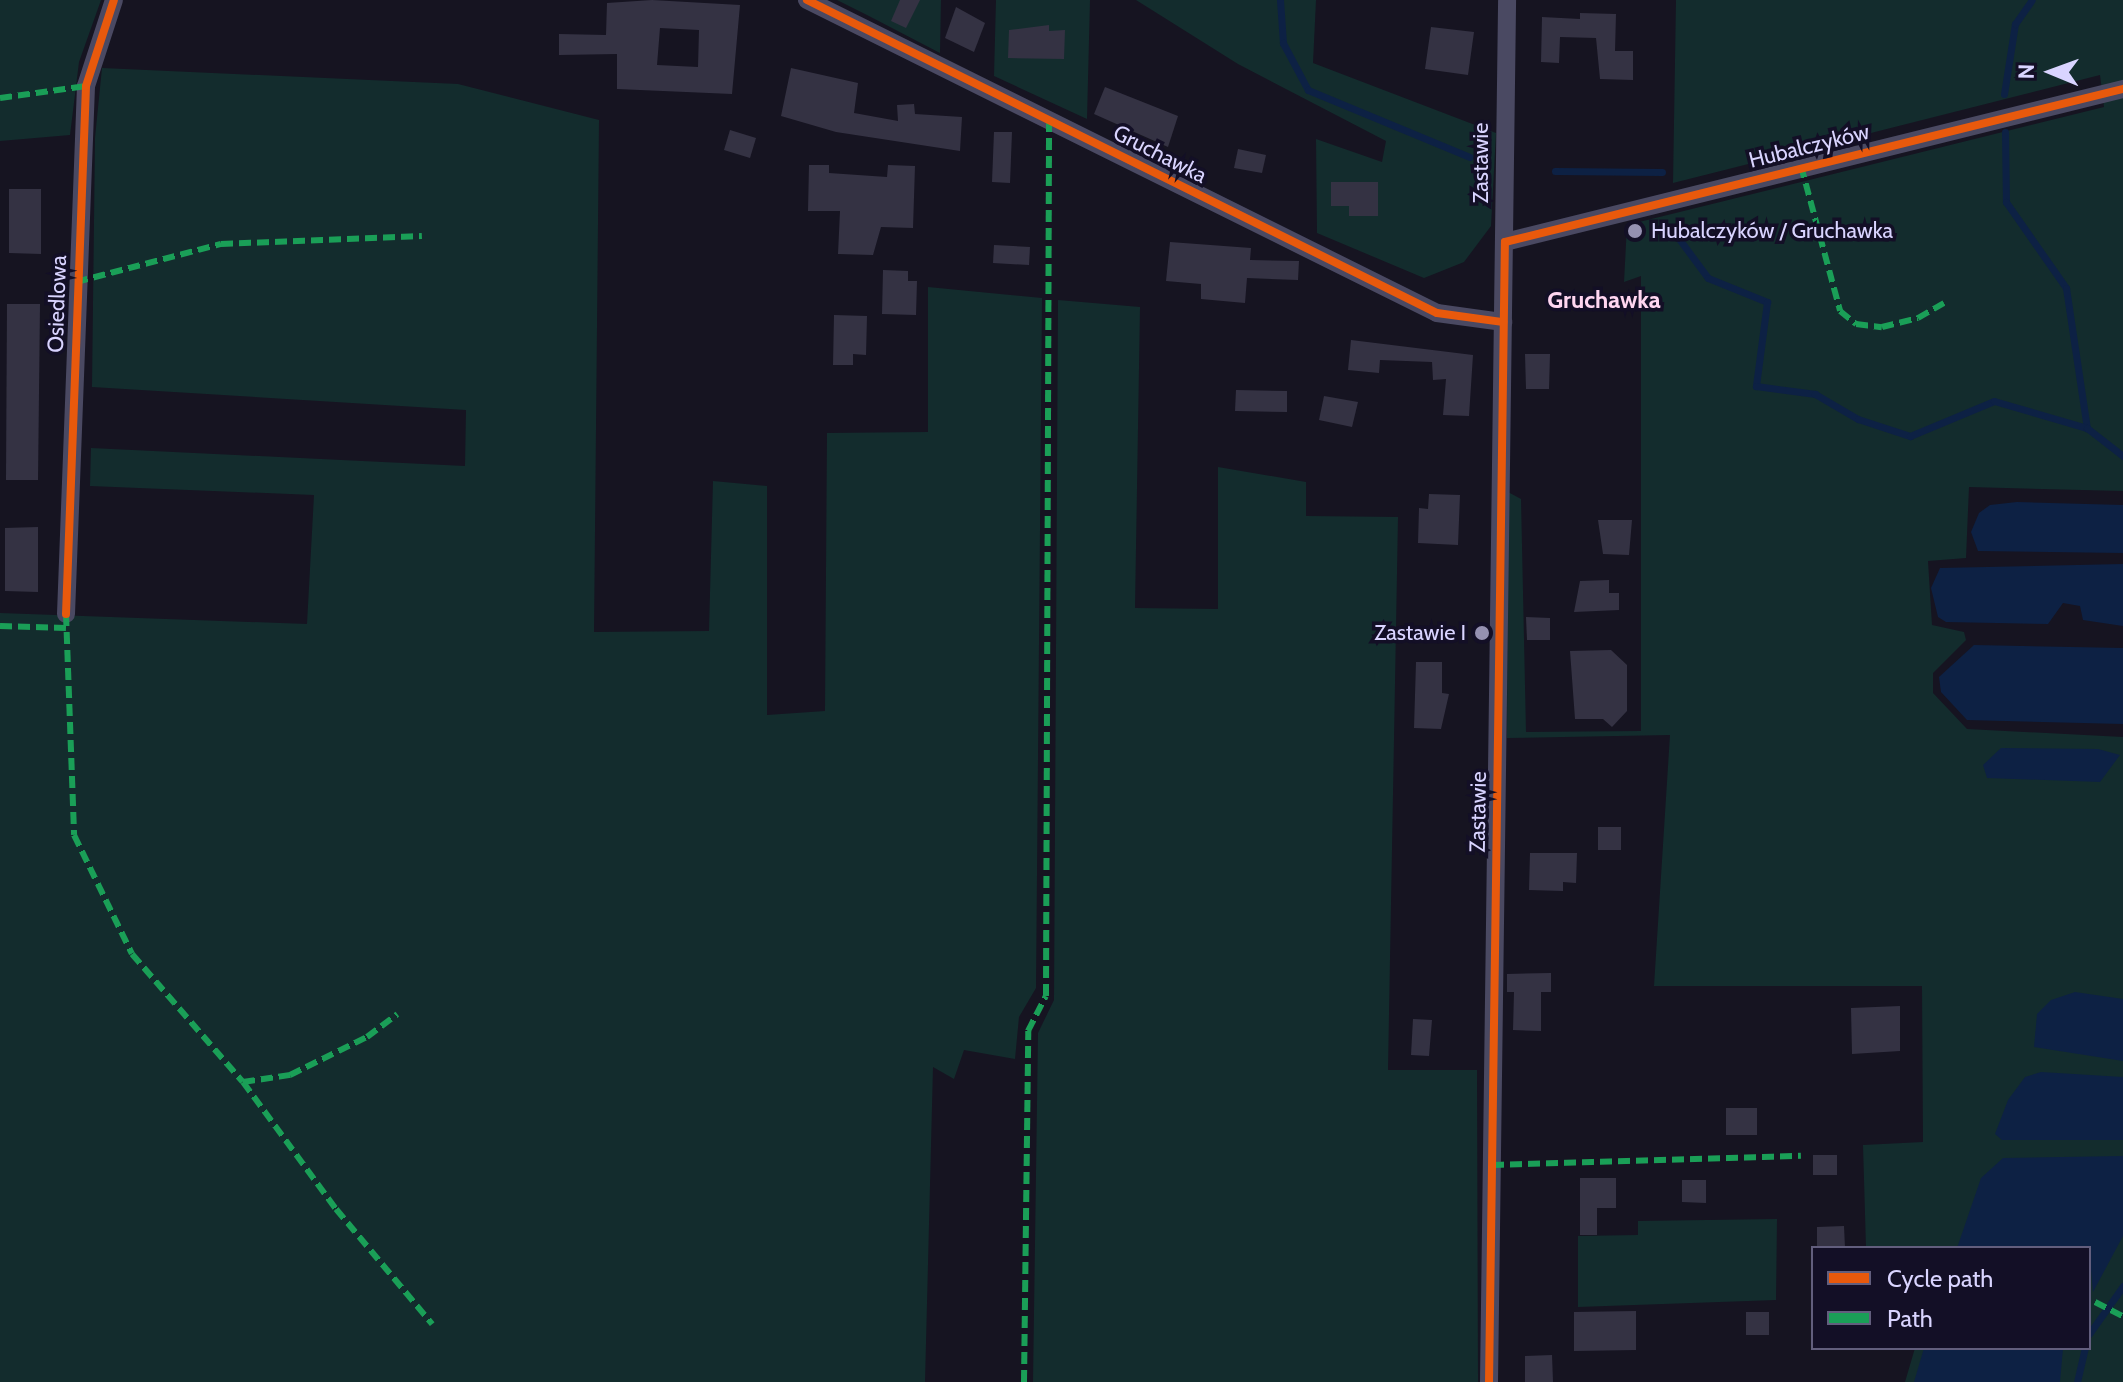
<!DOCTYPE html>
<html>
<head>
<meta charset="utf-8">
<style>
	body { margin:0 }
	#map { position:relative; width:2123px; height:1382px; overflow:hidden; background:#161421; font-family:Cabin,sans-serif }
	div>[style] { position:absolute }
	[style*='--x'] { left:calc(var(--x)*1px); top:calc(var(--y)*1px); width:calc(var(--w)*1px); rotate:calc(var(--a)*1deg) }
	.green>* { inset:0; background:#132c2d }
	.water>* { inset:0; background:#0d2144 }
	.stream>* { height:7px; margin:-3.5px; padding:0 3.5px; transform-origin:3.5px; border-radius:3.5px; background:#0d2144 }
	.building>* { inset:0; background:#343243 }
	.minor>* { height:18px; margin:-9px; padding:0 9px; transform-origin:9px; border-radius:9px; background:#4a4962 }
	.quiet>* { height:6px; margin-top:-3px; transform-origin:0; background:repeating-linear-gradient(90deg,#1a9f57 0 12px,transparent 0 18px) }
	.cycleway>* { height:8px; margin:-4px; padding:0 4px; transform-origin:4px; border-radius:4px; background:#e8590c }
	.dots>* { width:22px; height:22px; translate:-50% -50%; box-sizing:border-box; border:4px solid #130f26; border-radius:50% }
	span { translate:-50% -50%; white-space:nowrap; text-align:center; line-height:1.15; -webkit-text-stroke:7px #130f26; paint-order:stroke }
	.street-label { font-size:22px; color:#d9d4ff }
	.poi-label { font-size:22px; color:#d9d4ff }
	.left { translate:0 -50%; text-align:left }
	.right { translate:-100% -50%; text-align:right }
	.neighbourhood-label { font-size:24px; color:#ffd6f0; font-weight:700 }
	.legend { position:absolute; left:1811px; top:1246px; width:280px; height:104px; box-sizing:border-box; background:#130f26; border:2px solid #625e7d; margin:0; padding:10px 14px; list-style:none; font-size:24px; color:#d9d4ff }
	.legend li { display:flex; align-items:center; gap:16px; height:40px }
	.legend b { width:40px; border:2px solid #625e7d }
	.north { position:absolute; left:2011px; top:32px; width:80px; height:80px; -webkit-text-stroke:6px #130f26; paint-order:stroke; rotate:271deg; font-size:22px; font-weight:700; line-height:32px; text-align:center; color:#d9d4ff }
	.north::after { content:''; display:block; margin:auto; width:28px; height:36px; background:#d9d4ff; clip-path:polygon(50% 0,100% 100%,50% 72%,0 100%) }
</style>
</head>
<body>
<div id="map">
	<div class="green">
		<div style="clip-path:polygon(0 0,101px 0,79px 62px,70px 135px,0 141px)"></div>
		<div style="clip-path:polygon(837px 0,941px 0,940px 53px,867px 15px)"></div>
		<div style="clip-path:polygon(996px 0,1090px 0,1087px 119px,994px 76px)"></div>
		<div style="clip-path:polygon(1136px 0,1316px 0,1313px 63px,1496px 133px,1491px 226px,1464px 262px,1424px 278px,1317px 233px,1316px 139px,1382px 162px,1386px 141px,1238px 64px)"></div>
		<div style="clip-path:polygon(1676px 0,2123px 0,2123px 491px,1969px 487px,1966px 558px,1928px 561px,1932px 625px,1964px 632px,1966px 640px,1933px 673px,1933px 693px,1967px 729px,2123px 737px,2123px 1382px,1905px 1382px,1915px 1348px,2089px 1348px,2089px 1248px,1866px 1248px,1863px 1145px,1923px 1142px,1922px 986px,1654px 986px,1670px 735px,1507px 738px,1508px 492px,1521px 499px,1526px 732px,1641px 731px,1641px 276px,1624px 282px,1627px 225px,2104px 107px,2100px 75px,1673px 183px)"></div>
		<div style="clip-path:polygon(102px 68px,458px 84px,599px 120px,594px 632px,709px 631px,713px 481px,767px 486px,767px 715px,825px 711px,827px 433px,928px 432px,928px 287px,1042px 298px,1036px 988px,1019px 1017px,1015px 1059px,964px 1050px,954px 1079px,933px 1067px,925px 1382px,0 1382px,0 613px,307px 624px,314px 495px,90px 486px,91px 448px,465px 466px,466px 410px,92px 387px,95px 138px)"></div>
		<div style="clip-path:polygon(1058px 300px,1140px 307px,1135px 608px,1218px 609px,1218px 467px,1306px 482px,1306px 516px,1398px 517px,1388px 1070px,1477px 1070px,1478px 1382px,1033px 1382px,1038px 1033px,1054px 1000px)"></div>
		<div style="clip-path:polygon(1777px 1219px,1776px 1300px,1578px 1307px,1578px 1236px,1638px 1235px,1638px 1221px)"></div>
	</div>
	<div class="water">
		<div style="clip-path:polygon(2017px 502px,2123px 505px,2123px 553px,1978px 551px,1971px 532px,1979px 513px,1990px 505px)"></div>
		<div style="clip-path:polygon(2123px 564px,2123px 626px,2083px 620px,2080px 606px,2063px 603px,2048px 624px,1946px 622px,1938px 617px,1931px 588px,1940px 568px)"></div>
		<div style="clip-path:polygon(1974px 645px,2123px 648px,2123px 724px,1967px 720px,1941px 692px,1939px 677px)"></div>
		<div style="clip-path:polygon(2001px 748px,2098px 749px,2120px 755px,2100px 782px,1987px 778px,1983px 765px)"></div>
		<div style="clip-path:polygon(2075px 992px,2123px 999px,2123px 1061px,2034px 1047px,2037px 1014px,2051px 1000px)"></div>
		<div style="clip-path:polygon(2041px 1072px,2123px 1077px,2123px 1140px,2002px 1140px,1995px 1134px,2008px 1100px,2025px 1077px)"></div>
		<div style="clip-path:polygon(2123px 1156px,2123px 1236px,2093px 1292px,2089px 1248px,1957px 1248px,1981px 1178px,2003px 1158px)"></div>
		<div style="clip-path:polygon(1924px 1348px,2063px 1348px,2060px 1382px,1914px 1382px)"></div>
	</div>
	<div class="stream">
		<div style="--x:1280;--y:0;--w:43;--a:86"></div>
		<div style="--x:1283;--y:43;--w:53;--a:62"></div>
		<div style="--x:1308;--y:90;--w:175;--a:22.5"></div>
		<div style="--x:2004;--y:94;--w:71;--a:-81.1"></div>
		<div style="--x:2015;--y:24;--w:29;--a:-55"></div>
		<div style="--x:2005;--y:132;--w:70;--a:89.2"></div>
		<div style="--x:2006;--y:202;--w:105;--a:55.1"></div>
		<div style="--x:2066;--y:288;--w:142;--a:81.5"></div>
		<div style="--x:1555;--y:171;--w:107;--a:0.5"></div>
		<div style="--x:1671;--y:228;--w:62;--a:53.5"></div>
		<div style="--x:1708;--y:278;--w:64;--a:22.1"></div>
		<div style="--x:1767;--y:302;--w:85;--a:97.5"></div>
		<div style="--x:1756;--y:386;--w:60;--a:7.7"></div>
		<div style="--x:1815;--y:394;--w:50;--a:30.2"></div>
		<div style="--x:1858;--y:419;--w:55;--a:18.1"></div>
		<div style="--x:1910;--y:436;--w:91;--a:-22.6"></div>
		<div style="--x:1994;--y:401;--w:97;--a:16.2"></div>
		<div style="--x:2087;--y:428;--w:46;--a:37.9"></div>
		<div style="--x:2089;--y:1334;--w:59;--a:-54.7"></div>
		<div style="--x:2077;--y:1382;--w:35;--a:-77"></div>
	</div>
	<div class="building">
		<div style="clip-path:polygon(evenodd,652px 0,740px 5px,732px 94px,617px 89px,617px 54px,559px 55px,559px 34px,606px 35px,607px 3px,652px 0,660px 28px,699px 30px,698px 67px,657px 65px,660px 28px)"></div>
		<div style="clip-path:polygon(900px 0,920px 0,906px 28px,891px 21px)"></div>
		<div style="clip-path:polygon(956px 7px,985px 23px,974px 52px,945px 38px)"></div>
		<div style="clip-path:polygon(1580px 13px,1616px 14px,1615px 51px,1633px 51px,1633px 80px,1600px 79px,1596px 38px,1560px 37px,1559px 63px,1541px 62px,1542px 17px,1580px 19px)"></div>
		<div style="clip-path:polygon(1049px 25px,1049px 31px,1065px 30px,1064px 59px,1008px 58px,1009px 30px)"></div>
		<div style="clip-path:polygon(1431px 27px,1474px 32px,1468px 75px,1425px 69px)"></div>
		<div style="clip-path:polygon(791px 68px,858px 83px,854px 113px,898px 121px,897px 105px,914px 104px,915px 114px,962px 117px,960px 151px,836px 132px,781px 116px)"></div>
		<div style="clip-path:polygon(1105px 87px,1178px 116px,1168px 147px,1094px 114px)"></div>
		<div style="clip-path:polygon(730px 130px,756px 138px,750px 158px,724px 150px)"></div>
		<div style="clip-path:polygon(994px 132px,1012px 132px,1010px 183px,992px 182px)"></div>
		<div style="clip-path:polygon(1238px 149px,1266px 155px,1262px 173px,1234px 168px)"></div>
		<div style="clip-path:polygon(809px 165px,829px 165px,829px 173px,887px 177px,888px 165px,915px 166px,913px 228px,881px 227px,873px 255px,838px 254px,840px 211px,808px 211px)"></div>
		<div style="clip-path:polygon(1331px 182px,1378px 182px,1378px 216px,1349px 216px,1349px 206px,1331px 206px)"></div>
		<div style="clip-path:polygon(9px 189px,41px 189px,41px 254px,9px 253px)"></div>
		<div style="clip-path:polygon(1170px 242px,1251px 248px,1250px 260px,1299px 261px,1298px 280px,1247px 278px,1245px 303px,1201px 299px,1201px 284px,1166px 281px)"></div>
		<div style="clip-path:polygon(994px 245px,1030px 247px,1029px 265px,993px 263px)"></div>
		<div style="clip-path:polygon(883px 270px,908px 271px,908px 281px,917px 281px,916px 315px,882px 314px)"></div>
		<div style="clip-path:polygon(7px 304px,40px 304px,38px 480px,6px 480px)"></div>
		<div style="clip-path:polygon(834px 315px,867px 316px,866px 355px,853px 354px,853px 365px,833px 365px)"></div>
		<div style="clip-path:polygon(1351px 340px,1473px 355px,1469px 416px,1443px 415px,1446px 379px,1433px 380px,1432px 362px,1380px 360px,1379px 373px,1348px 370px)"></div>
		<div style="clip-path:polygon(1525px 354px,1550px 354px,1549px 389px,1526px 389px)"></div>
		<div style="clip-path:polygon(1236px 390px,1287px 391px,1287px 412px,1235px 411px)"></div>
		<div style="clip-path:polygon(1324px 396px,1358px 402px,1352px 427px,1319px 420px)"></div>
		<div style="clip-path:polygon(1429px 494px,1460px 495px,1458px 545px,1418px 543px,1419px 508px,1428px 509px)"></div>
		<div style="clip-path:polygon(1598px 520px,1632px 520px,1629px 555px,1603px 554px)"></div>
		<div style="clip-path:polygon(38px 527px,38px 592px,5px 591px,5px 528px)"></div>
		<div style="clip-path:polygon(1609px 580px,1609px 593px,1619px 593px,1619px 610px,1574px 612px,1580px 581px)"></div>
		<div style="clip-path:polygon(1526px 617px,1550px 618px,1550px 640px,1527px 640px)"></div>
		<div style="clip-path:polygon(1611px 650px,1627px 665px,1627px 711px,1612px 727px,1603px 719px,1575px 719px,1570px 651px)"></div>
		<div style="clip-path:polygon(1416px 662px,1442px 662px,1442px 693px,1449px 694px,1441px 729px,1414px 728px)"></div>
		<div style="clip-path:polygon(1598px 827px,1621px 827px,1621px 850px,1598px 850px)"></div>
		<div style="clip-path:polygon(1530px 853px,1577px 853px,1576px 883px,1563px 882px,1563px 891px,1529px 890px)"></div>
		<div style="clip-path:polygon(1551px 973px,1551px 992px,1541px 992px,1541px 1031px,1513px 1030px,1514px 992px,1507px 992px,1507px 974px)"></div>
		<div style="clip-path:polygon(1900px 1006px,1900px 1051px,1852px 1054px,1851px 1008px)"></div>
		<div style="clip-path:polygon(1413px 1019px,1432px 1020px,1429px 1056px,1411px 1055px)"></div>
		<div style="clip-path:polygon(1726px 1108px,1757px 1108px,1757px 1135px,1726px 1135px)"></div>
		<div style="clip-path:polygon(1813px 1155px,1837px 1155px,1837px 1175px,1813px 1175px)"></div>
		<div style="clip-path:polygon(1580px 1178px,1616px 1178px,1616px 1208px,1597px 1208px,1597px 1235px,1580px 1235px)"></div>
		<div style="clip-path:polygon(1682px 1180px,1706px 1180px,1706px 1203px,1682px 1202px)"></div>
		<div style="clip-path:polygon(1844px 1226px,1845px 1248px,1817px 1248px,1817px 1227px)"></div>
		<div style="clip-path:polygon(1636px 1311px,1636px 1350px,1574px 1351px,1574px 1312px)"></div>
		<div style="clip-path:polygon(1746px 1312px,1769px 1312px,1769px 1335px,1746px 1335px)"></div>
		<div style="clip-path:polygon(1552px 1355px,1553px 1382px,1525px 1382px,1525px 1356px)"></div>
	</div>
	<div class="minor">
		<div style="--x:807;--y:0;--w:703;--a:26.42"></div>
		<div style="--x:1437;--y:313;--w:67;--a:7.8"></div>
		<div style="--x:1505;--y:242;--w:637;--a:-13.91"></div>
		<div style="--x:66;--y:614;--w:528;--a:-87.83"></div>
		<div style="--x:86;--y:86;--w:90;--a:-72"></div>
		<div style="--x:1489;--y:1382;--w:1382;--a:-89.25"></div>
	</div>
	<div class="quiet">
		<div style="--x:0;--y:98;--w:87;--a:-7.9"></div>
		<div style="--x:1801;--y:166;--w:150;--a:74.9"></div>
		<div style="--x:1840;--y:311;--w:21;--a:39"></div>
		<div style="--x:1856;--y:324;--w:26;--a:7"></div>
		<div style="--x:1882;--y:327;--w:37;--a:-14"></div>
		<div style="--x:1918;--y:318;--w:30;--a:-30"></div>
		<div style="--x:76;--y:282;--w:150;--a:-14.7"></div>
		<div style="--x:221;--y:244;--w:201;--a:-2.3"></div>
		<div style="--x:66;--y:614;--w:221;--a:87.9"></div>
		<div style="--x:74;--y:835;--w:132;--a:64"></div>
		<div style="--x:132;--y:954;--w:169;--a:49.1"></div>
		<div style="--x:243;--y:1082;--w:48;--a:-8.5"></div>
		<div style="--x:290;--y:1075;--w:86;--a:-26.3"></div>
		<div style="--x:367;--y:1037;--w:38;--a:-37"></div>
		<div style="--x:0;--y:626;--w:66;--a:1.7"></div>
		<div style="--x:243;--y:1082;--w:157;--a:53.8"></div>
		<div style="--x:336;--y:1209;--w:150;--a:50.1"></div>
		<div style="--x:1492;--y:1165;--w:309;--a:-1.7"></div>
		<div style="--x:2095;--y:1302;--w:31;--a:27"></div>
		<div style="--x:1024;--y:1382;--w:351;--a:-89.3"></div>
		<div style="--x:1028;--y:1031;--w:39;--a:-63"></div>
		<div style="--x:1046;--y:996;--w:877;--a:-89.8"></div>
	</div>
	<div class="cycleway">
		<div style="--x:807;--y:0;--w:703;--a:26.42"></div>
		<div style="--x:1437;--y:313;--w:67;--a:7.8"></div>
		<div style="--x:66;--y:614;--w:528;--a:-87.83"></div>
		<div style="--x:86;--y:86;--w:90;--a:-72"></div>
		<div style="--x:1489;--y:1382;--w:1140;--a:-89.2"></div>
		<div style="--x:1505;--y:242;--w:637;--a:-13.91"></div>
	</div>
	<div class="dots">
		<div style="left:1635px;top:231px;background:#9591b1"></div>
		<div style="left:1482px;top:633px;background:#9591b1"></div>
	</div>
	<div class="street-label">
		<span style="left:1809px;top:146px;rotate:-14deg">Hubalczyków</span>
		<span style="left:1160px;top:154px;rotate:27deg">Gruchawka</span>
		<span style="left:1481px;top:163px;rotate:-90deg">Zastawie</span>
		<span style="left:57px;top:304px;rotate:-88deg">Osiedlowa</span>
		<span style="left:1478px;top:812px;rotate:-89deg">Zastawie</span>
	</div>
	<div class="poi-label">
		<span class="left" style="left:1651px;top:231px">Hubalczyków / Gruchawka</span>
		<span class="right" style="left:1466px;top:633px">Zastawie I</span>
	</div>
	<div class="neighbourhood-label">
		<span style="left:1604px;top:300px">Gruchawka</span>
	</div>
	<ul class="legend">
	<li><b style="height:10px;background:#e8590c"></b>Cycle path</li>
	<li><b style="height:10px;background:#1a9f57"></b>Path</li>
	</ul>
	<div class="north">N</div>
</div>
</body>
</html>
